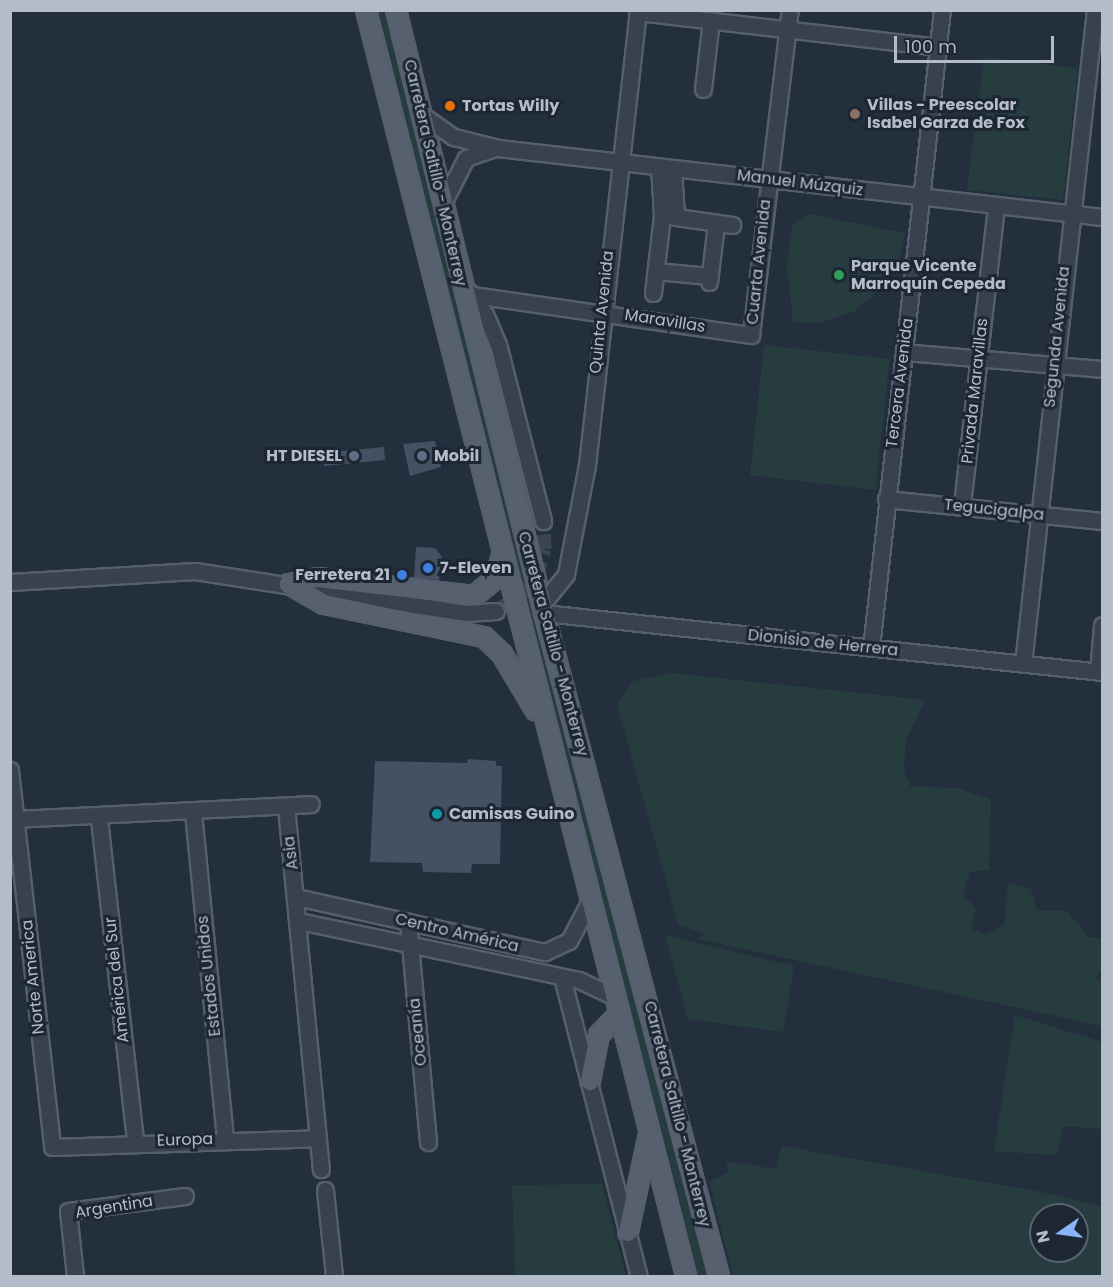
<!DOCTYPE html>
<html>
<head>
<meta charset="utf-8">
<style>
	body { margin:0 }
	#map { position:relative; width:1113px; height:1287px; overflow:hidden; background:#242f3e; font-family:Poppins,sans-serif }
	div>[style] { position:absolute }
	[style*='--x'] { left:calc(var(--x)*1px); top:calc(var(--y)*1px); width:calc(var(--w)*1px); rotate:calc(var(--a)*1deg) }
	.green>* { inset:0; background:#263c3f }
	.building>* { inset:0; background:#455162 }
	.minor-tunnel>* { height:15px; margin-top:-7.5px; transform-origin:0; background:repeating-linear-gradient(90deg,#3a4453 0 15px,transparent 0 23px) }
	.roads { filter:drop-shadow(2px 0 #565f6c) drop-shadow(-2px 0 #565f6c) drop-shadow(0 2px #565f6c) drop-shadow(0 -2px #565f6c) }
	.minor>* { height:15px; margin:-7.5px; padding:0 7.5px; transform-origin:7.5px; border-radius:7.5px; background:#38414e }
	.major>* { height:18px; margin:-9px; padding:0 9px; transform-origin:9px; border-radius:9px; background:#56606e }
	.dots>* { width:16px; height:16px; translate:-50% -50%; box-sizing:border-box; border:3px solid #1d2633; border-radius:50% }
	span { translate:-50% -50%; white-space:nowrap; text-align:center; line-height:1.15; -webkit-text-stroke:6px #1d2633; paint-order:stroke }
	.poi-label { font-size:16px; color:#b4bcc9; font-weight:700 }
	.left { translate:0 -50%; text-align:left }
	.right { translate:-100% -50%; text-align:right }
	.street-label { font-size:16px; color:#b4bcc9 }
	.frame { position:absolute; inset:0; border:12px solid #b4bcc9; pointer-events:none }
	.north { position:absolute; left:1029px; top:1203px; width:60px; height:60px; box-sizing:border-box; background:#1d2633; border:2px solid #59626f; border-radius:50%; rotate:257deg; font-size:16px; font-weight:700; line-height:24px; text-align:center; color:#b4bcc9 }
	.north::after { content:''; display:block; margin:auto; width:21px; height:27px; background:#8ab4f8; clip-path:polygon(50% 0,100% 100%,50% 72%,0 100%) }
	.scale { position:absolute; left:894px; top:36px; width:160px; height:27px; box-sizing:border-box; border:3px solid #b4bcc9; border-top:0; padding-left:8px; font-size:18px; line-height:21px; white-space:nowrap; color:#b4bcc9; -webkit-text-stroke:4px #1d2633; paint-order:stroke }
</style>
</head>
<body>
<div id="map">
	<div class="green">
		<div style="clip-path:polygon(375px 11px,389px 11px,510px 511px,708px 1276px,695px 1276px)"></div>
		<div style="clip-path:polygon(984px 57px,1078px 68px,1063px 200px,967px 190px)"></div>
		<div style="clip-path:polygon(808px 214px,905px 233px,900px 259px,884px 286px,853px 312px,819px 323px,793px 322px,787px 265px,792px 226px)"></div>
		<div style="clip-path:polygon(764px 345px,890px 359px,875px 490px,750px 475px)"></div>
		<div style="clip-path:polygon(672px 673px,925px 700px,906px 741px,904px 771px,910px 786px,956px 788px,991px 799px,989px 870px,970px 872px,963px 894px,976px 909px,971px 928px,985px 935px,1004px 924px,1008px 883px,1031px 889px,1037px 910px,1067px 911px,1089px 937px,1102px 939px,1102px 972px,1095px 977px,1102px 982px,1102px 1026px,697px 939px,704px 933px,678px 925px,617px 704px,633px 681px)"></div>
		<div style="clip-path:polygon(665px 935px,794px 966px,783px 1032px,688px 1019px)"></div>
		<div style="clip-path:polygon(1015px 1015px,1102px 1042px,1102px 1129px,1064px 1126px,1056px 1155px,994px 1151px)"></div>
		<div style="clip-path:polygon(evenodd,782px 1146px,1052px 1194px,1101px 1207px,1102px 1276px,733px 1276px,709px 1182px,729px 1172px,726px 1161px,775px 1169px,782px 1146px,1041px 1215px,1077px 1215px,1077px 1251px,1041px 1251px,1041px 1215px)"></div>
		<div style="clip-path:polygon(602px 1184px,626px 1276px,515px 1276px,512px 1185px)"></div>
	</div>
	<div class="building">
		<div style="clip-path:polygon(435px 441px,441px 467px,410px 476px,403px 444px)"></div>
		<div style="clip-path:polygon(384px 447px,385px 460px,324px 466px,323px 453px)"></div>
		<div style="clip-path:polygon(416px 547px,435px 548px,442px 557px,439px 580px,414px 578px)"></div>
		<div style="clip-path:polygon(468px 759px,496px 761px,496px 766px,502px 766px,500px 864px,472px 864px,471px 873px,423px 872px,422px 863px,370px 862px,375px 761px,467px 763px)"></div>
	</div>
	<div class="minor-tunnel">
		<div style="--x:496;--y:611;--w:27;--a:-31"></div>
		<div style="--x:519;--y:597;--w:28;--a:-52"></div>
		<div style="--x:536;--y:575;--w:27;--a:-73"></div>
		<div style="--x:544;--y:549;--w:28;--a:-92"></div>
	</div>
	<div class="roads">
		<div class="minor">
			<div style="--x:637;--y:12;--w:303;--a:6.6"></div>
			<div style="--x:703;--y:89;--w:69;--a:-83.4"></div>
			<div style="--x:422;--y:115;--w:39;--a:35"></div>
			<div style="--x:454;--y:137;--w:45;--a:14"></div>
			<div style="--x:498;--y:148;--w:608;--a:6.52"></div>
			<div style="--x:673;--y:168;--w:48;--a:86.4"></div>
			<div style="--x:444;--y:201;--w:48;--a:-62.9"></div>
			<div style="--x:466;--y:158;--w:28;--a:-19"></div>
			<div style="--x:662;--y:215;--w:71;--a:8.1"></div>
			<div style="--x:656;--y:271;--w:53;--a:5.4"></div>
			<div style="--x:709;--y:282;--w:58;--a:-83.1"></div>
			<div style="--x:469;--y:292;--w:27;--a:54"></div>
			<div style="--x:485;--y:314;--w:33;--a:67"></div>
			<div style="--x:498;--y:344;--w:183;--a:75.7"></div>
			<div style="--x:653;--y:293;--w:79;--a:-83.4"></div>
			<div style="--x:662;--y:215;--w:49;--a:-93.5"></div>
			<div style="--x:473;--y:295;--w:281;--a:8.2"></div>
			<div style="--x:751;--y:335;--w:327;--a:-83.2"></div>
			<div style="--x:904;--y:352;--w:199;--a:4.9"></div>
			<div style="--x:886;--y:499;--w:217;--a:5.8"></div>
			<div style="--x:962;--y:505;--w:302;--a:-83.5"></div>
			<div style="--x:10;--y:582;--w:185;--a:-3.4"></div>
			<div style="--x:195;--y:571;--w:275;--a:8.8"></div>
			<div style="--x:467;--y:613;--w:29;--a:-4"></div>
			<div style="--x:542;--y:604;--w:38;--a:-51"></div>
			<div style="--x:566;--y:574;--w:111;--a:-79.1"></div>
			<div style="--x:587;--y:465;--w:458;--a:-83.6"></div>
			<div style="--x:544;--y:613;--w:561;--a:6.04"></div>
			<div style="--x:871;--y:648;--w:642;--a:-83.65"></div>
			<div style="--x:1023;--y:664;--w:658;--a:-83.72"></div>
			<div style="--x:1098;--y:672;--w:47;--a:-85.1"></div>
			<div style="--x:10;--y:770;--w:379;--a:83.6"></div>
			<div style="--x:52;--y:1147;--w:266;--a:-1.9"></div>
			<div style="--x:286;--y:807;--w:364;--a:84.5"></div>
			<div style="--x:193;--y:812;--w:329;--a:84.4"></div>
			<div style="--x:15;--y:819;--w:296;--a:-2.9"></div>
			<div style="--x:99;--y:819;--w:325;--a:83.6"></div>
			<div style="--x:296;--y:897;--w:255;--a:12.5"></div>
			<div style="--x:545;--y:952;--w:26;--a:-25"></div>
			<div style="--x:569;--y:941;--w:47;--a:-62.4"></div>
			<div style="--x:299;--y:921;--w:286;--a:11.9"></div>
			<div style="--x:579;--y:980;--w:42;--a:25.3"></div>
			<div style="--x:408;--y:922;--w:221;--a:84.8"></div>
			<div style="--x:562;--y:977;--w:309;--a:75.6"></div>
			<div style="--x:325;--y:1190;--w:86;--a:84"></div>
			<div style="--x:75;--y:1276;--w:65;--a:-96.1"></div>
			<div style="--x:68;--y:1211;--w:118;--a:-7.3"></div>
		</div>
		<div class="major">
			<div style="--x:366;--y:10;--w:1306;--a:75.81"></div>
			<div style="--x:396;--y:10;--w:621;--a:76.21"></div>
			<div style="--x:544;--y:613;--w:686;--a:75.21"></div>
			<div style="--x:502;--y:555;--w:25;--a:106"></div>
			<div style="--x:495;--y:579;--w:27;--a:141"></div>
			<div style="--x:474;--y:596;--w:157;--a:-173.4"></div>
			<div style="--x:318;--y:578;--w:30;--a:168"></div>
			<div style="--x:289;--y:584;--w:40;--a:29.7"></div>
			<div style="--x:324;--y:604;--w:163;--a:11.7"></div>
			<div style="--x:484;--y:637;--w:25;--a:43"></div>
			<div style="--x:502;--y:654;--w:66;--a:59.2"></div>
			<div style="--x:590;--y:1081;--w:47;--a:-78.9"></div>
			<div style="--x:599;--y:1035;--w:30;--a:-46"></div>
			<div style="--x:628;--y:1232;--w:100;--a:-77.9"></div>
		</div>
	</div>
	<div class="dots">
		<div style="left:450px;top:106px;background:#e8710a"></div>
		<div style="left:855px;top:114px;background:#8d6e63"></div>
		<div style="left:839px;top:275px;background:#2e9e5b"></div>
		<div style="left:354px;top:456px;background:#5c6f8a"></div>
		<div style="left:422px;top:456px;background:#5c6f8a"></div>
		<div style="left:428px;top:568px;background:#3f7fe0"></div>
		<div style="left:402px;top:575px;background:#3f7fe0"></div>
		<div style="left:437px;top:814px;background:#0f9aa8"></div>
	</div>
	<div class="poi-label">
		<span class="left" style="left:867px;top:114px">Villas - Preescolar<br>Isabel Garza de Fox</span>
		<span class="left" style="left:462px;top:106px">Tortas Willy</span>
		<span class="left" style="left:851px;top:275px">Parque Vicente<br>Marroquín Cepeda</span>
		<span class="right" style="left:342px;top:456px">HT DIESEL</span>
		<span class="left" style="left:434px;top:456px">Mobil</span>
		<span class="left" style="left:440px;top:568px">7-Eleven</span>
		<span class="right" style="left:390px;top:575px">Ferretera 21</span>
		<span class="left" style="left:449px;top:814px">Camisas Guino</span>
	</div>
	<div class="street-label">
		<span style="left:435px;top:173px;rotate:77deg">Carretera Saltillo - Monterrey</span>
		<span style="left:800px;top:183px;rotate:7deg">Manuel Múzquiz</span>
		<span style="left:759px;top:262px;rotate:-84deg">Cuarta Avenida</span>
		<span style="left:602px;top:312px;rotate:-84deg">Quinta Avenida</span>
		<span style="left:665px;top:321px;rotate:9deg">Maravillas</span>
		<span style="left:1057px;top:337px;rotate:-84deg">Segunda Avenida</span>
		<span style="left:900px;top:383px;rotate:-83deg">Tercera Avenida</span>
		<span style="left:975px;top:391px;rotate:-84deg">Privada Maravillas</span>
		<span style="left:994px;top:510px;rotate:6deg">Tegucigalpa</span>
		<span style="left:823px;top:643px;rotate:6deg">Dionisio de Herrera</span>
		<span style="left:553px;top:644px;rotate:75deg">Carretera Saltillo - Monterrey</span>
		<span style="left:291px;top:853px;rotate:-97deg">Asia</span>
		<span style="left:457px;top:933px;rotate:13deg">Centro América</span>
		<span style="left:209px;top:976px;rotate:-96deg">Estados Unidos</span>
		<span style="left:33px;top:977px;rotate:-96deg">Norte America</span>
		<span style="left:117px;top:980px;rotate:-96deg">América del Sur</span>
		<span style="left:418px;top:1032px;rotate:-96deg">Oceanía</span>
		<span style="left:677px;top:1114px;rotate:76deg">Carretera Saltillo - Monterrey</span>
		<span style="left:185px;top:1140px;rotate:-2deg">Europa</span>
		<span style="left:114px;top:1207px;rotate:-9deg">Argentina</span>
	</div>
	<div class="frame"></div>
	<div class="north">N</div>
	<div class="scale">100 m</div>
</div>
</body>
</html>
